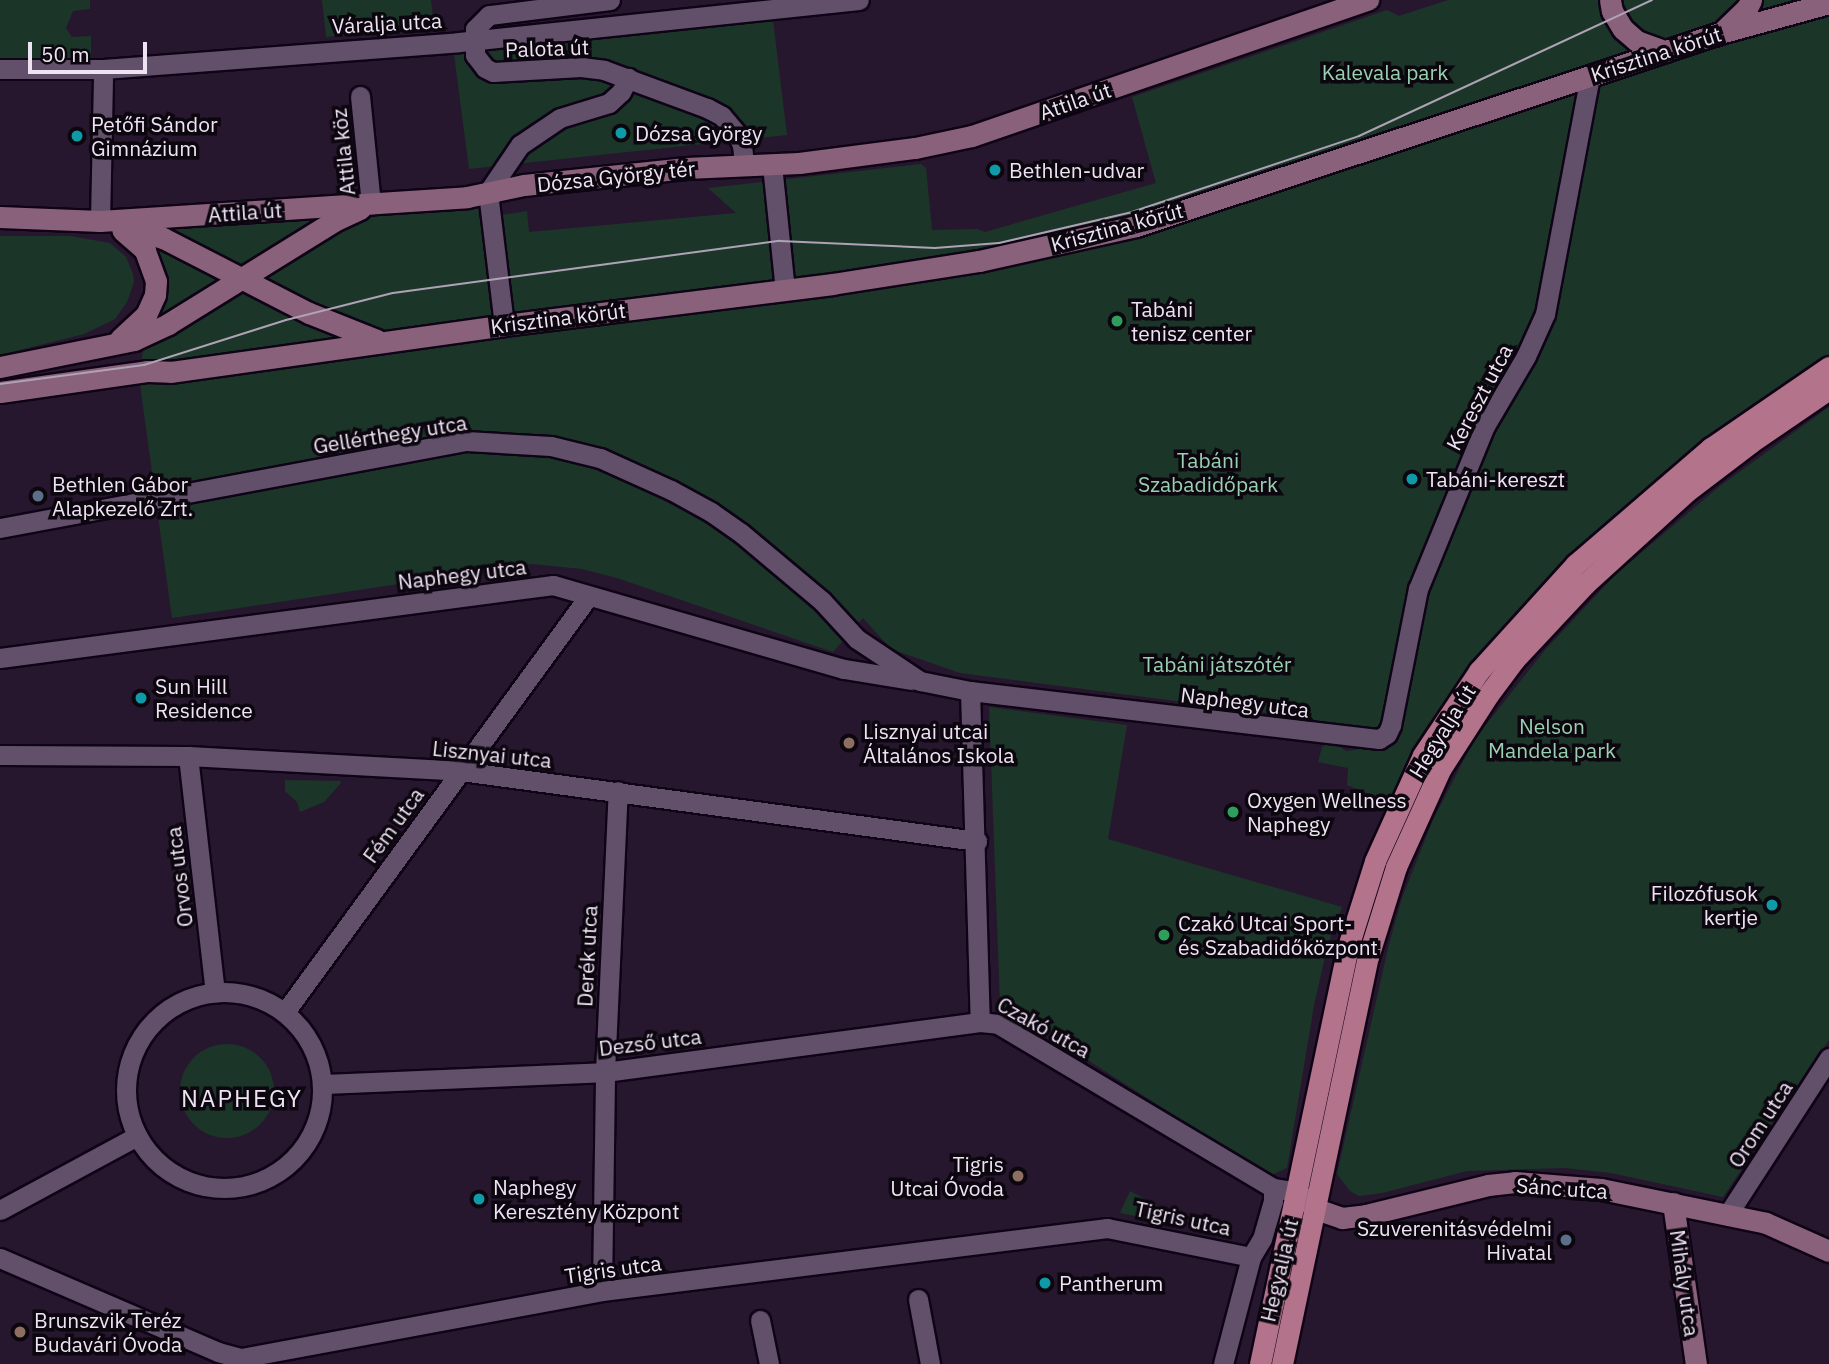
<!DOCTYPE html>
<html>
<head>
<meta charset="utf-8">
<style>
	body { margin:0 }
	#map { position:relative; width:1829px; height:1364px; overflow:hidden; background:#27172e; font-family:"IBM Plex Sans",sans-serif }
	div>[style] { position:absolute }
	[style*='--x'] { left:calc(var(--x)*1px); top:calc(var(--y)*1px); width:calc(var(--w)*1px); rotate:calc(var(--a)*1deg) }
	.green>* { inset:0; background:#1b3628 }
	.round { border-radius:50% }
	.roads { filter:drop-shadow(2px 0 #0f0316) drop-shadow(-2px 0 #0f0316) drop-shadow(0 2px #0f0316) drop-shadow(0 -2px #0f0316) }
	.street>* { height:19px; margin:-9.5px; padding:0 9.5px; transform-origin:9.5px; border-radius:9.5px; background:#62506b }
	.street>.ring { margin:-9.5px; padding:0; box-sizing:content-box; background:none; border:19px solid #62506b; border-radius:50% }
	.secondary>* { height:21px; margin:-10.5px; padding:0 10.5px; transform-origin:10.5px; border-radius:10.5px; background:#8a617b }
	.primary>* { height:21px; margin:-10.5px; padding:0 10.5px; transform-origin:10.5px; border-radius:10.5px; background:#b2738b }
	.tram>* { height:2px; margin:-1px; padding:0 1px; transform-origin:1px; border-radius:1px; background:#aea2b4 }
	.dots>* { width:19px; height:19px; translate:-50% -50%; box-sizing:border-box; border:4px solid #0c060f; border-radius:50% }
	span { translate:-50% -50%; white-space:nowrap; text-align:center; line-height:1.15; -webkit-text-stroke:7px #0c060f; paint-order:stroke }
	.street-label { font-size:21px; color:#eee3f3 }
	.park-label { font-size:21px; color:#98d0b0 }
	.poi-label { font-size:21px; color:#eee3f3 }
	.left { translate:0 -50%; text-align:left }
	.right { translate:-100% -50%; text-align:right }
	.quarter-label { font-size:24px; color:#eee3f3; letter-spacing:2px }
	.scale { position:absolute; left:28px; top:42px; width:119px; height:32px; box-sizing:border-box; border:4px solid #eee3f3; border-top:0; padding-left:9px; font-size:21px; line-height:24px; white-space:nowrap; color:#eee3f3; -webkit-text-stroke:5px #0c060f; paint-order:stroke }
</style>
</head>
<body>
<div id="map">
	<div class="green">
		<div style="clip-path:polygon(0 0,90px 0,90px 9px,73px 11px,66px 28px,72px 37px,91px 36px,91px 60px,0 60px)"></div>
		<div style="clip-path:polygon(322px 0,431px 0,434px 26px,326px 37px)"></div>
		<div style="clip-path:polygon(1448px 0,1829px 0,1829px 355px,1762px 399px,1682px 459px,1563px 562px,1476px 658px,1424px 731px,1392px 797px,1382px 799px,1347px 785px,1348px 768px,1318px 762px,1322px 747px,1332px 741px,1346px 751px,1365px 748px,1377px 743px,1379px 731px,1283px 715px,960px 673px,891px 649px,863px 618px,833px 652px,617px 578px,582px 569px,532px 564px,172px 618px,139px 377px,147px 324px,149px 247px,160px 225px,478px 204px,479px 219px,527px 211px,529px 232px,736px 213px,708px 188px,921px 164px,926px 168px,932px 230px,977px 229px,985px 232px,1156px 183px,1132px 97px,1387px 10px,1399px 16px)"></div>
		<div style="clip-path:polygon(773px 20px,787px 135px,469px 169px,454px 54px)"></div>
		<div style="clip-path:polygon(0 236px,70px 236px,110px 243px,126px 257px,133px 274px,134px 282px,127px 302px,115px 319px,84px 334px,0 355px)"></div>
		<div style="clip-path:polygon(1829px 407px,1829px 1040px,1723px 1197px,1611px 1173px,1565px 1168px,1467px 1171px,1382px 1193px,1359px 1196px,1350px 1191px,1337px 1174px,1389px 944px,1402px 898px,1432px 822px,1474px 740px,1545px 650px,1616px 574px,1720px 486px)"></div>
		<div style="clip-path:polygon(989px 707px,1127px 725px,1108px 839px,1342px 907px,1328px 944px,1314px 1005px,1287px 1168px,1269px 1176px,1000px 1004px)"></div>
		<div style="clip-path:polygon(285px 780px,340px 781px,341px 783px,324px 802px,300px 812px,297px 802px,285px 791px)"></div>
		<div class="round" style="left:180px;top:1044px;width:94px;height:94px"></div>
		<div style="clip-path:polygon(1130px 1191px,1164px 1209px,1160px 1221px,1120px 1213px)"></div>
	</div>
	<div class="roads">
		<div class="street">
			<div style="--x:610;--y:0;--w:122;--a:172.9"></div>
			<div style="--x:489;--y:15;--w:20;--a:135"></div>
			<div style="--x:475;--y:29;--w:26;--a:90"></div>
			<div style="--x:475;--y:55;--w:16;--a:52"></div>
			<div style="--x:485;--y:68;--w:9;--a:27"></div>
			<div style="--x:493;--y:72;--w:88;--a:-3.3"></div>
			<div style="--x:581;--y:67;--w:23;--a:7"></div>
			<div style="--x:604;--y:70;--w:110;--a:20.3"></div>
			<div style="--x:707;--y:108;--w:17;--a:28"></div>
			<div style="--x:722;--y:116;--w:23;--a:50"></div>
			<div style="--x:737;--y:134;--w:12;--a:66"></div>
			<div style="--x:742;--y:145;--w:20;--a:84"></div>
			<div style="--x:0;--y:69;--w:103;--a:0"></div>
			<div style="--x:103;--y:69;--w:357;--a:-4.3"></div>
			<div style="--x:459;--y:42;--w:402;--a:-6"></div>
			<div style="--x:360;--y:96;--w:109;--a:84.2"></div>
			<div style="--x:772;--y:165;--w:126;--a:84.1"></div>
			<div style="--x:100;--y:221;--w:142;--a:-88.8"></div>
			<div style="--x:504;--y:325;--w:134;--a:-96.9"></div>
			<div style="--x:488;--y:192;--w:57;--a:-55.8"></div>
			<div style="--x:520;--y:145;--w:48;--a:-34"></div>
			<div style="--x:560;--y:118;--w:51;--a:-17"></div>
			<div style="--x:609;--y:103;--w:16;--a:-43"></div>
			<div style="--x:621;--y:92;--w:16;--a:-63"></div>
			<div style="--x:0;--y:528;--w:474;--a:-10.6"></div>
			<div style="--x:466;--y:441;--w:85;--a:3.4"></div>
			<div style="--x:551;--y:446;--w:50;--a:13.8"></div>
			<div style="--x:600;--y:458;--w:78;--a:24.3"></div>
			<div style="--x:671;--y:490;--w:46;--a:28.8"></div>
			<div style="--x:711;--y:512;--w:37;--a:35"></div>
			<div style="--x:741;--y:533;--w:106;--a:40"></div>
			<div style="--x:822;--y:601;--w:52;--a:47.4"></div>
			<div style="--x:857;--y:639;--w:76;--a:33.7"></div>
			<div style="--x:920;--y:681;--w:51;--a:11.3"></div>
			<div style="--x:970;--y:691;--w:412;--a:6.7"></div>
			<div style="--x:1379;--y:739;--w:9;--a:-32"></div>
			<div style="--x:1387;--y:734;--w:10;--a:-66"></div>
			<div style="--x:1391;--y:725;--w:139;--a:-78.8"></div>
			<div style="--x:1418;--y:589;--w:176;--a:-67.7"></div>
			<div style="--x:1485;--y:426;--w:81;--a:-59.6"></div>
			<div style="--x:1526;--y:356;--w:46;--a:-65.7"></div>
			<div style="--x:1545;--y:314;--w:242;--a:-79.3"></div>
			<div style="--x:0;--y:658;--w:558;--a:-7.52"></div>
			<div style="--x:553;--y:585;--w:303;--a:16.1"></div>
			<div style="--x:844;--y:669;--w:69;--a:9.2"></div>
			<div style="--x:970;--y:691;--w:331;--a:88.3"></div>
			<div style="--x:0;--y:755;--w:188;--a:0.3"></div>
			<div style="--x:188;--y:756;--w:273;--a:3.1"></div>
			<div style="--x:461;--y:771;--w:521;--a:7.73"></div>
			<div style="--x:188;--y:756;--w:238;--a:83.5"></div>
			<div class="ring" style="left:126px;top:992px;width:177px;height:177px"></div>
			<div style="--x:285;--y:1012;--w:514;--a:-53.87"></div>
			<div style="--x:322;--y:1084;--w:283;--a:-2.4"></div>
			<div style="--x:605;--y:1072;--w:378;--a:-7.6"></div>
			<div style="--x:980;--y:1022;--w:18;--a:6"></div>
			<div style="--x:998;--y:1024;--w:320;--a:30.8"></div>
			<div style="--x:1273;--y:1188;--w:24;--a:9"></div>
			<div style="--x:0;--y:1210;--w:156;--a:-28.4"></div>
			<div style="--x:1728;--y:1214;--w:186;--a:-57.1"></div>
			<div style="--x:0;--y:1258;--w:237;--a:23.3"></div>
			<div style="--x:218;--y:1352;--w:24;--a:15"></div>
			<div style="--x:241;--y:1358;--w:367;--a:-10.5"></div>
			<div style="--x:602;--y:1291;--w:509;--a:-7.11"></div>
			<div style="--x:1107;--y:1228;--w:147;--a:11.4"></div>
			<div style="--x:602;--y:1291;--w:219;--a:-89.2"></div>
			<div style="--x:605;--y:1072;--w:281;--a:-87.4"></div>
			<div style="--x:918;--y:1299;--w:66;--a:79.5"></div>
			<div style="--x:760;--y:1320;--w:45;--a:78.4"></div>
			<div style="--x:1223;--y:1364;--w:111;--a:-75.3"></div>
			<div style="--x:1251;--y:1257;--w:21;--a:-59"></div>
			<div style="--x:1262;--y:1239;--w:40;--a:-74"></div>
			<div style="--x:1273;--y:1201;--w:13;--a:-90"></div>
		</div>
		<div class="secondary">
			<div style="--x:1610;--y:0;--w:11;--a:80"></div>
			<div style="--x:1612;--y:11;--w:21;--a:59"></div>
			<div style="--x:1623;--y:29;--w:18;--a:41"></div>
			<div style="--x:1637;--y:41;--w:30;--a:20"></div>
			<div style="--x:1724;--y:30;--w:32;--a:-44"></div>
			<div style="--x:1747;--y:8;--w:9;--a:-63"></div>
			<div style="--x:0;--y:217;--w:100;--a:2.3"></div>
			<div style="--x:100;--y:221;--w:368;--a:-3.7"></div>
			<div style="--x:467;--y:197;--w:58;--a:-11.9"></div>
			<div style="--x:524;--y:185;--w:163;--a:-6"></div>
			<div style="--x:686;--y:168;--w:113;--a:-2.5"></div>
			<div style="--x:799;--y:163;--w:117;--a:-7.4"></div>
			<div style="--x:915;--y:148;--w:58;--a:-11.9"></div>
			<div style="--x:972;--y:136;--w:419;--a:-19"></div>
			<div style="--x:123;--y:226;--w:42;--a:16.7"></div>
			<div style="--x:163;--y:238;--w:164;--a:27.2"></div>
			<div style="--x:309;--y:313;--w:73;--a:21.7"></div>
			<div style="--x:120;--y:339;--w:35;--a:-43"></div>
			<div style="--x:146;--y:315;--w:22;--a:-66"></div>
			<div style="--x:155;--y:295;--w:14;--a:-86"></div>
			<div style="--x:156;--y:281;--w:33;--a:-110"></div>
			<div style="--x:145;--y:250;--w:30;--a:-139"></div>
			<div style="--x:0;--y:367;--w:137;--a:-11.4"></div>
			<div style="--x:134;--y:340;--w:38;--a:-25"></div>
			<div style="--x:168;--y:324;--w:195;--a:-31.8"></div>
			<div style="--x:334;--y:221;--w:29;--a:-25"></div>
			<div style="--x:0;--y:392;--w:148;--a:-8.1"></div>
			<div style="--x:147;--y:371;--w:24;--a:2"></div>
			<div style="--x:171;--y:372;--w:336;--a:-8"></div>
			<div style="--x:504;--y:325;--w:331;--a:-7.1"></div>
			<div style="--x:832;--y:284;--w:149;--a:-8.9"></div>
			<div style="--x:979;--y:261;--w:161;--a:-12.6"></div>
			<div style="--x:1136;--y:226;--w:615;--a:-18.29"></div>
			<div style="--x:1720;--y:33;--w:113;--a:-15.4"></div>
			<div style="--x:1301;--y:1196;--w:20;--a:41"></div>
			<div style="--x:1316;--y:1209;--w:28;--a:19"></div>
			<div style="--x:1342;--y:1218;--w:24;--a:-7"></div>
			<div style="--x:1366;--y:1215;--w:126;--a:-13.8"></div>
			<div style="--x:1488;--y:1185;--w:27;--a:-6"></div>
			<div style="--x:1515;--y:1182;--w:86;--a:4.7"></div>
			<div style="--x:1601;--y:1189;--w:168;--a:11.6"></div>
			<div style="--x:1766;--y:1223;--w:69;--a:24"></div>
			<div style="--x:1673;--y:1203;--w:163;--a:81.9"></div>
		</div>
		<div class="primary">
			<div style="--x:1260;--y:1364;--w:423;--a:-78.1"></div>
			<div style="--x:1347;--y:950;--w:93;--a:-72.5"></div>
			<div style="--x:1375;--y:861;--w:116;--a:-65.6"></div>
			<div style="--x:1423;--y:755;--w:101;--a:-56.3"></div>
			<div style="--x:1479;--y:671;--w:144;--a:-47.8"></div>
			<div style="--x:1576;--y:564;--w:178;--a:-40.7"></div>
			<div style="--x:1711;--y:448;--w:143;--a:-34.5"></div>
			<div style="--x:1282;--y:1364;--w:416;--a:-78.1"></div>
			<div style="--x:1368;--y:957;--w:94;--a:-72.7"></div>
			<div style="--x:1396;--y:867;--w:109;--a:-65.6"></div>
			<div style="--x:1441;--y:768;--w:87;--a:-57.2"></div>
			<div style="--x:1488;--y:695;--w:44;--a:-53.4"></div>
			<div style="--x:1514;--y:660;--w:104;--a:-46.9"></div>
			<div style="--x:1585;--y:584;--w:137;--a:-42.3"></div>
			<div style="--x:1686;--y:492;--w:81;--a:-37.4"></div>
			<div style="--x:1750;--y:443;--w:96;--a:-34.4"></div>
		</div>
	</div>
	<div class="tram">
		<div style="--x:0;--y:384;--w:145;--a:-7.5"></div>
		<div style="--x:144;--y:365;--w:149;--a:-17.6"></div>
		<div style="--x:286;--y:320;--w:110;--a:-14.2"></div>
		<div style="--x:393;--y:293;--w:390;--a:-7.7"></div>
		<div style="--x:780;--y:241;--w:155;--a:2.6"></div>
		<div style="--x:935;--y:248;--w:64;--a:-4.5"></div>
		<div style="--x:999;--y:243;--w:137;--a:-13.1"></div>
		<div style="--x:1132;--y:212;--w:239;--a:-18.5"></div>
		<div style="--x:1359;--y:136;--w:323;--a:-24.9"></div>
	</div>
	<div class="dots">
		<div style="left:621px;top:133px;background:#0f9aa8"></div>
		<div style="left:77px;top:136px;background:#0f9aa8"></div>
		<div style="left:995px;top:170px;background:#0f9aa8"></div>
		<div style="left:1117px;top:321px;background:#2e9e5b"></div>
		<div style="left:1412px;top:479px;background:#0f9aa8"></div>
		<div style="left:38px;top:496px;background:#5c6f8a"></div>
		<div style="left:141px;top:698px;background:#0f9aa8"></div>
		<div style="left:849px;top:743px;background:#8d6e63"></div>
		<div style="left:1233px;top:812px;background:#2e9e5b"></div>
		<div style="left:1772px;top:905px;background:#0f9aa8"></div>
		<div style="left:1164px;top:935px;background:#2e9e5b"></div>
		<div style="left:1018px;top:1176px;background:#8d6e63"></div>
		<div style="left:479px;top:1199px;background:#0f9aa8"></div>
		<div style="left:1566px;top:1240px;background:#5c6f8a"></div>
		<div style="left:1045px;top:1283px;background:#0f9aa8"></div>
		<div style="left:20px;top:1332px;background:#8d6e63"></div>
	</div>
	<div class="street-label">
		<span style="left:387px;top:23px;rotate:-3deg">Váralja utca</span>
		<span style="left:547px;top:48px;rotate:-2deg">Palota út</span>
		<span style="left:1656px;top:54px;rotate:-18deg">Krisztina körút</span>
		<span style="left:1075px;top:101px;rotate:-19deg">Attila út</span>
		<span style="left:343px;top:152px;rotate:-96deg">Attila köz</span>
		<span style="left:616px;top:176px;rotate:-6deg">Dózsa György tér</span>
		<span style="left:245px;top:212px;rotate:-4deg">Attila út</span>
		<span style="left:1117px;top:227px;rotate:-15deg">Krisztina körút</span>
		<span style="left:558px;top:318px;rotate:-7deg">Krisztina körút</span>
		<span style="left:1479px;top:397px;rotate:-62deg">Kereszt utca</span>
		<span style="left:390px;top:434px;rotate:-9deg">Gellérthegy utca</span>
		<span style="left:462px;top:574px;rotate:-7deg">Naphegy utca</span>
		<span style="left:1245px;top:702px;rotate:7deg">Naphegy utca</span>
		<span style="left:1442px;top:731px;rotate:-58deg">Hegyalja út</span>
		<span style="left:492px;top:754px;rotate:6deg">Lisznyai utca</span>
		<span style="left:393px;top:825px;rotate:-54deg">Fém utca</span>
		<span style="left:179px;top:877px;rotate:-97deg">Orvos utca</span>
		<span style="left:587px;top:956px;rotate:-87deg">Derék utca</span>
		<span style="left:1044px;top:1027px;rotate:29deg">Czakó utca</span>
		<span style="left:650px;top:1042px;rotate:-7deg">Dezső utca</span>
		<span style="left:1760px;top:1124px;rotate:-57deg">Orom utca</span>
		<span style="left:1562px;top:1188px;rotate:4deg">Sánc utca</span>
		<span style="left:1183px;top:1218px;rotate:12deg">Tigris utca</span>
		<span style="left:613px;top:1269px;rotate:-8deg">Tigris utca</span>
		<span style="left:1279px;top:1270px;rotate:-77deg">Hegyalja út</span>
		<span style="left:1685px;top:1283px;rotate:82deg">Mihály utca</span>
	</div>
	<div class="park-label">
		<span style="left:1385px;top:72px">Kalevala park</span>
		<span style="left:1208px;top:472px">Tabáni<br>Szabadidőpark</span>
		<span style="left:1217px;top:664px">Tabáni játszótér</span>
		<span style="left:1552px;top:738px">Nelson<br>Mandela park</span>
	</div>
	<div class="poi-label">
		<span class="left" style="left:91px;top:136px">Petőfi Sándor<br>Gimnázium</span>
		<span class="left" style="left:635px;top:133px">Dózsa György</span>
		<span class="left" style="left:1009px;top:170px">Bethlen-udvar</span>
		<span class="left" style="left:1131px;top:321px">Tabáni<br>tenisz center</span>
		<span class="left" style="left:1426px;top:479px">Tabáni-kereszt</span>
		<span class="left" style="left:52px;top:496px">Bethlen Gábor<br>Alapkezelő Zrt.</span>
		<span class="left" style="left:155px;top:698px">Sun Hill<br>Residence</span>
		<span class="left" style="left:863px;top:743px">Lisznyai utcai<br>Általános Iskola</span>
		<span class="left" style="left:1247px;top:812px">Oxygen Wellness<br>Naphegy</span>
		<span class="right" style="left:1758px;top:905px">Filozófusok<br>kertje</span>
		<span class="left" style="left:1178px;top:935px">Czakó Utcai Sport-<br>és Szabadidőközpont</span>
		<span class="right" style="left:1004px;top:1176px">Tigris<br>Utcai Óvoda</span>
		<span class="left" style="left:493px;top:1199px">Naphegy<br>Keresztény Központ</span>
		<span class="right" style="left:1552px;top:1240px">Szuverenitásvédelmi<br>Hivatal</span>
		<span class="left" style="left:1059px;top:1283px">Pantherum</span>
		<span class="left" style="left:34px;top:1332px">Brunszvik Teréz<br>Budavári Óvoda</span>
	</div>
	<div class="quarter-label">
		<span style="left:242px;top:1099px">NAPHEGY</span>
	</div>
	<div class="scale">50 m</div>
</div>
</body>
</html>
